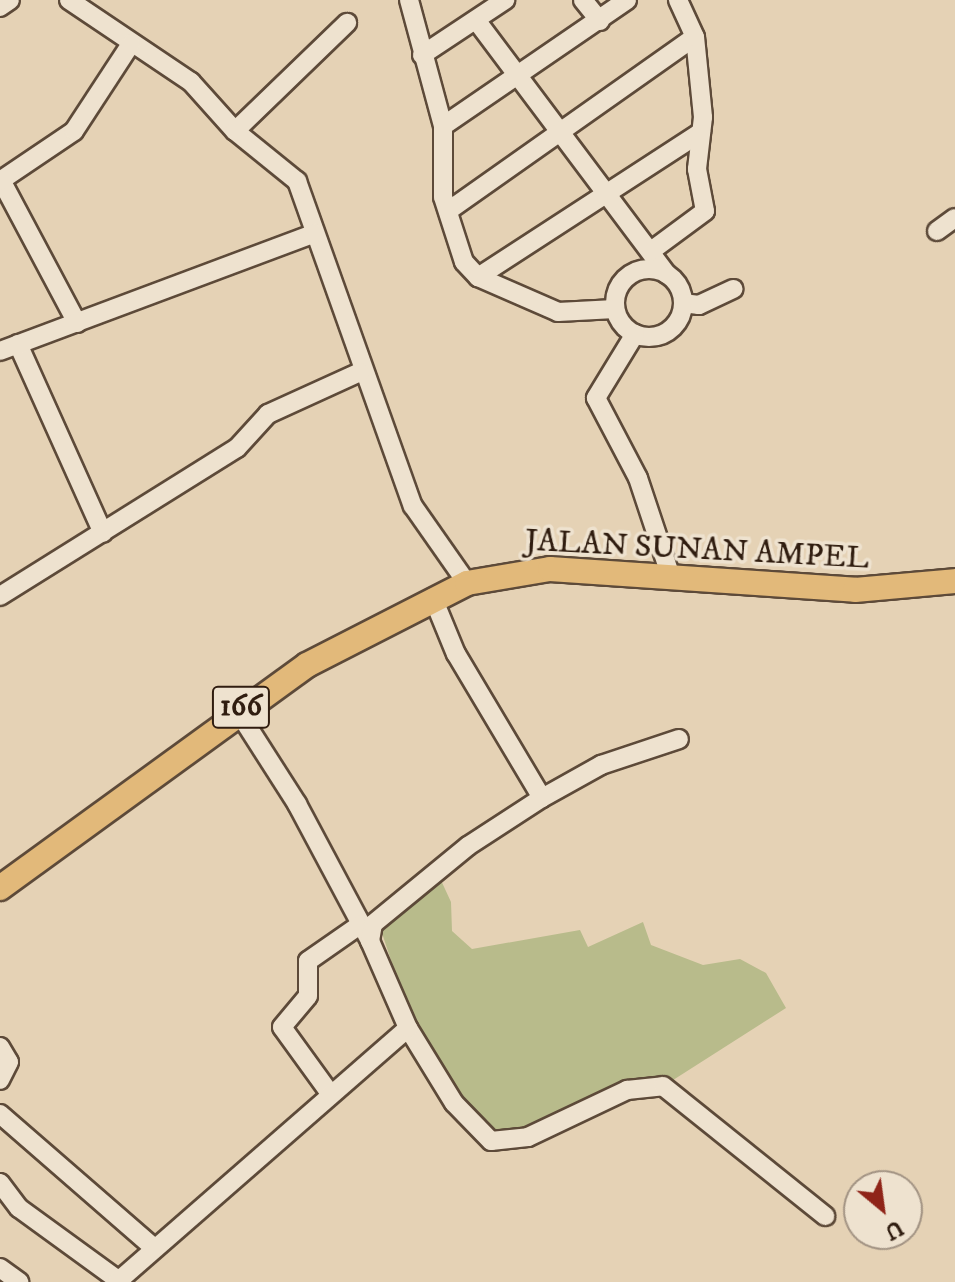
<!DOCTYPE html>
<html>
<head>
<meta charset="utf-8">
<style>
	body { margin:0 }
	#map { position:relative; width:955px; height:1282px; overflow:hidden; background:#e5d2b5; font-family:"IM FELL DW Pica",serif }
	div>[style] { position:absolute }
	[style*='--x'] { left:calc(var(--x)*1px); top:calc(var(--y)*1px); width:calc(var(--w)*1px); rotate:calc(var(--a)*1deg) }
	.green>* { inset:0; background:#b8bb8b }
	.roads { filter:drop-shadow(2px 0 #5d4a39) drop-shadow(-2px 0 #5d4a39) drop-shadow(0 2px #5d4a39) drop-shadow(0 -2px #5d4a39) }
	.minor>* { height:18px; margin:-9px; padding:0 9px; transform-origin:9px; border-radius:9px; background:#eee2cf }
	.minor>.ring { margin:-9px; padding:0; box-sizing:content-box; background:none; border:18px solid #eee2cf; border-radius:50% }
	.major>* { height:24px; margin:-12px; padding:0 12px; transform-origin:12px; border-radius:12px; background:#e2b97a }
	span { translate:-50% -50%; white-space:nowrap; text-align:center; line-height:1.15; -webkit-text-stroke:7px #eee2cf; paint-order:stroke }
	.shield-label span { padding:2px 6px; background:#eee2cf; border:2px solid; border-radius:6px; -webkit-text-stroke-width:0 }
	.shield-label { font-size:30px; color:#301d10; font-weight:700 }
	.street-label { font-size:32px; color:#301d10 }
	.north { position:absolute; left:843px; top:1170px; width:80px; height:80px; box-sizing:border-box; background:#eee2cf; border:2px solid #a29383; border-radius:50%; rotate:151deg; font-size:22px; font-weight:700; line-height:32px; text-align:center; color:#301d10 }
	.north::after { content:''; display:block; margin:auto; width:28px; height:36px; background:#8f2418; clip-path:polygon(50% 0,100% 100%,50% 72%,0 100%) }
</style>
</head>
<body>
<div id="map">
	<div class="green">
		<div style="clip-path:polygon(439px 876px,451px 902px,452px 931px,472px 949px,580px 930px,588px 947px,643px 922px,651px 945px,703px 965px,740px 959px,766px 973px,786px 1008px,670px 1082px,634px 1079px,509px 1138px,478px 1128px,413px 1027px,380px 927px)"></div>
	</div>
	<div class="roads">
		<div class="minor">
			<div style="--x:69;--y:0;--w:147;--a:33.9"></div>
			<div style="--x:191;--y:82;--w:66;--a:48.1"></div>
			<div style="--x:235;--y:131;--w:80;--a:38.9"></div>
			<div style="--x:297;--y:181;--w:345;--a:70.4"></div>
			<div style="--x:413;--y:506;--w:94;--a:55"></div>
			<div style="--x:409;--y:0;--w:131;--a:74.9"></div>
			<div style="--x:583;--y:0;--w:27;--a:51"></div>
			<div style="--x:627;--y:0;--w:223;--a:145.6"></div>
			<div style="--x:443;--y:126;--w:71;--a:90"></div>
			<div style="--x:443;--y:197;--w:68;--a:72.1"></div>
			<div style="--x:464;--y:262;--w:21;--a:47"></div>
			<div style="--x:478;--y:277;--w:266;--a:-33"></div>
			<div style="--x:0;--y:7;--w:12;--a:-35"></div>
			<div style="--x:476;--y:20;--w:318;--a:53.1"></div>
			<div style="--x:422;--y:55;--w:100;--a:-33.5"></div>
			<div style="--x:235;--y:131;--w:156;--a:-44"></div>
			<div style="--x:1;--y:180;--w:162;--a:62"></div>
			<div style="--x:0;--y:181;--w:89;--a:-34"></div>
			<div style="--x:74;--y:131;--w:104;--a:-56.8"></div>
			<div style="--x:448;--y:211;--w:302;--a:-35.2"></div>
			<div style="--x:937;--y:231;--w:22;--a:-36"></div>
			<div style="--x:651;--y:251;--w:67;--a:-36.5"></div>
			<div style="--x:705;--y:211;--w:43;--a:-100.8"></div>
			<div style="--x:697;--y:169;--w:52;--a:-83.4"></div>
			<div style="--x:703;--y:117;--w:80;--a:-95.7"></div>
			<div style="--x:695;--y:37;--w:41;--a:-114.7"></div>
			<div class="ring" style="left:615px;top:269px;width:50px;height:50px"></div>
			<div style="--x:478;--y:277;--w:87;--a:23.6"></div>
			<div style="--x:558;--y:312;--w:57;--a:-3"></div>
			<div style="--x:683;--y:303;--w:16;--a:7"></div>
			<div style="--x:699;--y:305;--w:38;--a:-25"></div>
			<div style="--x:635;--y:334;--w:75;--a:121.4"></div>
			<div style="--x:596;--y:398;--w:90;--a:62.3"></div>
			<div style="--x:638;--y:478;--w:104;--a:71.6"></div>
			<div style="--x:18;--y:344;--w:207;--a:65.8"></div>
			<div style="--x:0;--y:351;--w:336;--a:-20.5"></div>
			<div style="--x:0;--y:596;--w:279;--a:-32"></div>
			<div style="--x:237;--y:448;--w:46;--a:-47.6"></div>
			<div style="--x:268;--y:414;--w:101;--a:-24.5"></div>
			<div style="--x:237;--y:710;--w:112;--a:57.4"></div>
			<div style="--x:297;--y:804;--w:155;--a:61.9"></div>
			<div style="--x:542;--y:798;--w:68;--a:-29.2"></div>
			<div style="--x:601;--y:765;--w:82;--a:-18.4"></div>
			<div style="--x:408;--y:1028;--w:88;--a:58.5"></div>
			<div style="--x:454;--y:1103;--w:53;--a:45.8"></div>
			<div style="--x:491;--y:1141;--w:37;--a:-6"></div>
			<div style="--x:528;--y:1137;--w:110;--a:-25.4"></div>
			<div style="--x:627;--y:1090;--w:36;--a:-6"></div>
			<div style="--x:663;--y:1086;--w:208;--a:38.7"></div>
			<div style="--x:0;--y:1047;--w:17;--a:59"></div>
			<div style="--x:9;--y:1062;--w:20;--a:117"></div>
			<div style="--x:329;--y:1092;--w:80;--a:-125.9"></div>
			<div style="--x:282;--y:1027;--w:40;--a:-50"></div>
			<div style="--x:308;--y:996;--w:35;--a:-90"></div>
			<div style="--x:308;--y:961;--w:65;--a:-34.9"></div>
			<div style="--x:0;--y:1114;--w:201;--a:41"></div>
			<div style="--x:0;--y:1183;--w:31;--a:53"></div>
			<div style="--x:19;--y:1208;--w:122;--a:36"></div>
			<div style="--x:0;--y:1268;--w:24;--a:36"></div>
			<div style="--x:117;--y:1282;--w:386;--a:-41.1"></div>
			<div style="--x:408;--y:1028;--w:95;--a:-113.6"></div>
			<div style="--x:370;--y:941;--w:17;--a:-80"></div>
			<div style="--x:373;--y:924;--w:123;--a:-39.4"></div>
			<div style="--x:468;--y:846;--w:88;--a:-33"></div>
			<div style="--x:542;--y:798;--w:168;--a:-120.8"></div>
			<div style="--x:456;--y:654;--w:61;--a:-112.3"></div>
		</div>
		<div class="major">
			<div style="--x:0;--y:888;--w:379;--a:-36"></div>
			<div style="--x:307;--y:665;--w:180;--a:-27.1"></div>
			<div style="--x:467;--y:583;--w:84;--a:-9.6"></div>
			<div style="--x:550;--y:569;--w:306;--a:3.9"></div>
			<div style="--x:855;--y:590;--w:100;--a:-5.1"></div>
		</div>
	</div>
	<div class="shield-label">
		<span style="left:241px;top:707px">166</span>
	</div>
	<div class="street-label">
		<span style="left:697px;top:550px;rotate:3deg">JALAN SUNAN AMPEL</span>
	</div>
	<div class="north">U</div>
</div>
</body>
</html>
